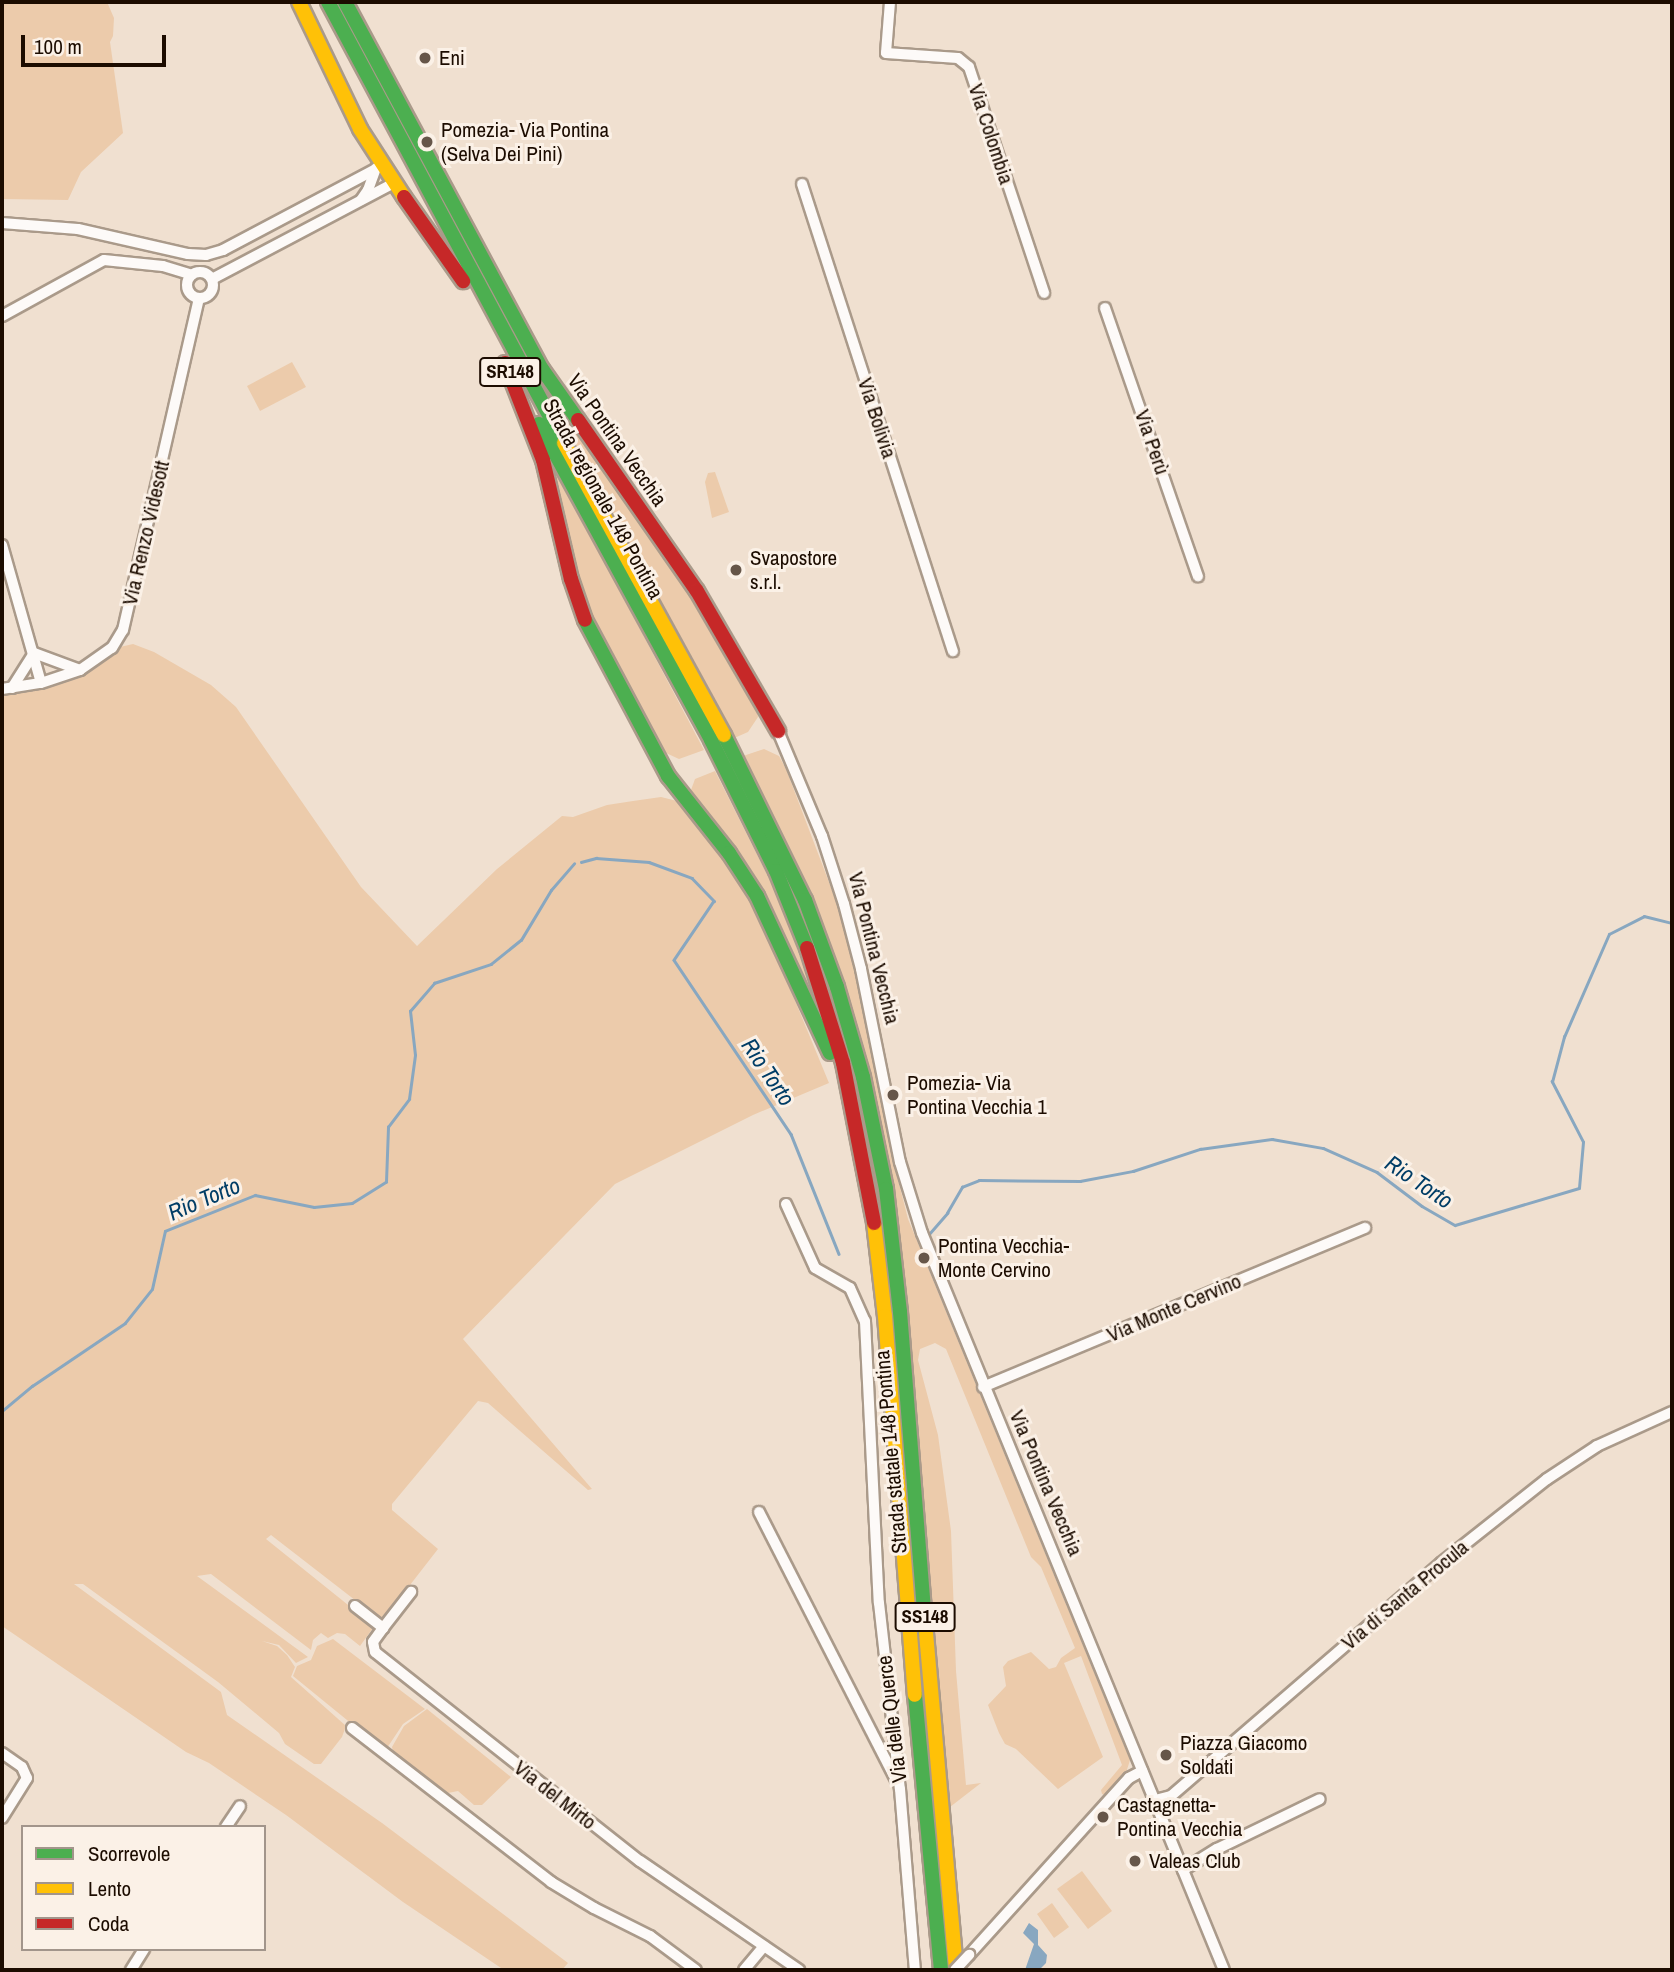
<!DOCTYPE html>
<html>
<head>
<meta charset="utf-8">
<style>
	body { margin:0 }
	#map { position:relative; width:1674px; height:1972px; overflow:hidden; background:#f0e0d0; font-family:"Archivo Narrow",sans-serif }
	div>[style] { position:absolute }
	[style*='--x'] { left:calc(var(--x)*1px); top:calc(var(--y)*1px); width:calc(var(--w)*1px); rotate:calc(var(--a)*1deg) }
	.green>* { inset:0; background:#eccbab }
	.water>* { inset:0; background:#88a7c0 }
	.stream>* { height:2.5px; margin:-1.25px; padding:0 1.25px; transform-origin:1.25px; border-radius:1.25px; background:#88a7c0 }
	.roads { filter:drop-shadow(2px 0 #aa9a8a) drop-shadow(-2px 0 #aa9a8a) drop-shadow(0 2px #aa9a8a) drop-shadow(0 -2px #aa9a8a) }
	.street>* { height:10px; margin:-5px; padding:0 5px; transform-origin:5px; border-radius:5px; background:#fdfaf8 }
	.street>.ring { margin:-5px; padding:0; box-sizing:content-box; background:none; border:10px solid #fdfaf8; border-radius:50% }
	.fast>* { height:14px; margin:-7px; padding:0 7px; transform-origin:7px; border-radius:7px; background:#4caf50 }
	.slow>* { height:14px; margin:-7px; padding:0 7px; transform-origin:7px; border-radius:7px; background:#ffc107 }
	.jam>* { height:14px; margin:-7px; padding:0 7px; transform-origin:7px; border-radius:7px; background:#c62828 }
	.bridges { filter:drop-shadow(2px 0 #aa9a8a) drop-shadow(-2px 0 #aa9a8a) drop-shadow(0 2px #aa9a8a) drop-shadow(0 -2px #aa9a8a) }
	.street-bridge>* { height:10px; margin:-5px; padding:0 5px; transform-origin:5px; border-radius:5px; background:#fdfaf8 }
	.dots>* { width:19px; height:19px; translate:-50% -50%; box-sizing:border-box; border:4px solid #fbf1e7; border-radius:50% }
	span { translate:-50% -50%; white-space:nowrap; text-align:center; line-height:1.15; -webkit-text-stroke:6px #fbf1e7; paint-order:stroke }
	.shield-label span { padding:2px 5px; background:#fbf1e7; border:2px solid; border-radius:5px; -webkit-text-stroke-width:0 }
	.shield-label { font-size:19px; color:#1c0c00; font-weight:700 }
	.poi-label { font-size:21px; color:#1c0c00 }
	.left { translate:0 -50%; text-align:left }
	.street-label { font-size:21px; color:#1c0c00 }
	.water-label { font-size:23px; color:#003d66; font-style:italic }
	.frame { position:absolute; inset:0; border:4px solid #1c0c00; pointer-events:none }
	.legend { position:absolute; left:21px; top:1825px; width:245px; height:126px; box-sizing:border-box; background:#fbf1e7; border:2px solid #a2958b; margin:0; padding:9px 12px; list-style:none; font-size:21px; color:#1c0c00 }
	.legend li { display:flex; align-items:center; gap:14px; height:35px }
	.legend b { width:35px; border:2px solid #a2958b }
	.scale { position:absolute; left:21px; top:35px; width:145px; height:32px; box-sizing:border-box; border:4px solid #1c0c00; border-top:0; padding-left:9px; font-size:21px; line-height:24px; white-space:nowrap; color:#1c0c00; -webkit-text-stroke:5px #fbf1e7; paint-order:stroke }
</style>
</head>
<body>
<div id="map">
	<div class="green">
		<div style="clip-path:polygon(2px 2px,107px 2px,114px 18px,113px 36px,110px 42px,123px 133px,81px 172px,68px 200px,2px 199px)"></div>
		<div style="clip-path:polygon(292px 362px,306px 387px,260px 411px,247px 386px)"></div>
		<div style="clip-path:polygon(537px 375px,691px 590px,757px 707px,758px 717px,748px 732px,732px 739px)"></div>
		<div style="clip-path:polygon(556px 470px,704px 750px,679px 759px,666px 753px,589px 613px,553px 471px)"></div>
		<div style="clip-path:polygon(715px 472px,729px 512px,712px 518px,705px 482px,708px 473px)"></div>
		<div style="clip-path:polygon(133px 644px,154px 652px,211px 685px,236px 707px,361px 887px,417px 946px,497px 869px,562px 816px,573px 817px,607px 805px,633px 801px,661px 797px,677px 801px,710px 840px,756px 906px,829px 1083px,753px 1115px,615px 1184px,463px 1339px,592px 1489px,588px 1490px,488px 1403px,478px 1401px,392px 1504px,392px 1510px,438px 1549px,382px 1621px,271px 1535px,266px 1539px,368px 1621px,373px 1628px,360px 1646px,345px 1634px,337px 1633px,328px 1638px,321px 1633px,313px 1640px,311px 1650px,211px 1574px,197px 1576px,308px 1657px,296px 1663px,279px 1645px,262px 1641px,277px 1646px,287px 1655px,295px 1667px,291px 1677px,346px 1726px,342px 1737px,321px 1764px,314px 1764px,285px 1744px,279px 1733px,218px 1682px,83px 1584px,74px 1584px,221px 1692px,227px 1715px,382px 1823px,568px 1963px,562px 1970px,504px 1970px,403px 1902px,286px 1815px,209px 1763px,186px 1752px,2px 1626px,2px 694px,32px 690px,76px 677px,120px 647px)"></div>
		<div style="clip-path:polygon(764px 749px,779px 756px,786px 769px,838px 906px,851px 950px,893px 1160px,908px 1219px,1130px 1760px,1126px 1773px,1105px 1795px,1102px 1794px,1101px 1790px,1122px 1765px,1081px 1656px,1064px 1663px,1103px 1757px,1058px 1789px,1016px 1749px,1005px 1744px,999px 1733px,988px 1705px,1006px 1686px,1003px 1667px,1008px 1661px,1031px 1652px,1049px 1669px,1056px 1667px,1061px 1658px,1075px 1648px,1041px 1567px,1031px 1557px,946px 1349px,935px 1343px,920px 1349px,918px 1360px,938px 1435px,951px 1531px,956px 1671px,966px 1785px,981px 1783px,950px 1807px,886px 1174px,743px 756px)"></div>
		<div style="clip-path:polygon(715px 771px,778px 896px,814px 995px,808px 997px,691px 790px,695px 779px)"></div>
		<div style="clip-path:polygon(333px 1639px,425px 1709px,403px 1724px,385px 1751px,293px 1676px,297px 1666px,311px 1660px,317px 1646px)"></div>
		<div style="clip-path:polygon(427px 1709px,511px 1777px,482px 1805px,474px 1805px,458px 1791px,448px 1793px,394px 1755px,392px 1747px,404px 1726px)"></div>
		<div style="clip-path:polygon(1082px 1871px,1112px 1911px,1088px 1929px,1057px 1889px)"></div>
		<div style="clip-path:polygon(1052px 1903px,1069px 1927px,1054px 1938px,1037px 1914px)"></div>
	</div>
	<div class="water">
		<div style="clip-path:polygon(1029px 1923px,1038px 1930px,1038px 1945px,1047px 1955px,1046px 1963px,1039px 1970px,1025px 1970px,1034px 1944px,1023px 1933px)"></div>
	</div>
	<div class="stream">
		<div style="--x:581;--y:862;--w:16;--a:-15"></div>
		<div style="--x:596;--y:858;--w:53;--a:4.3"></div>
		<div style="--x:649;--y:862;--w:46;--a:20.4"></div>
		<div style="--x:692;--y:878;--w:32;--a:46"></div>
		<div style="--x:714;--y:901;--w:71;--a:124.1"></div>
		<div style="--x:674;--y:960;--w:210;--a:56.1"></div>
		<div style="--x:791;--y:1134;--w:129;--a:68.2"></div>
		<div style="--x:929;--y:1234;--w:28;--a:-49"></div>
		<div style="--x:947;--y:1213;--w:30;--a:-60"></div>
		<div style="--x:962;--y:1187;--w:18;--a:-22"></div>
		<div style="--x:979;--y:1180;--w:101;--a:0.6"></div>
		<div style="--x:1080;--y:1181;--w:54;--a:-10.7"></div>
		<div style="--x:1133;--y:1171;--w:71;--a:-18.2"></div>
		<div style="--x:1200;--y:1149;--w:73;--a:-7.9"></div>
		<div style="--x:1272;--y:1139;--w:52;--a:10"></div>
		<div style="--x:1323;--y:1148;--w:59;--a:24"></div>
		<div style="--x:1377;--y:1172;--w:56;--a:37.1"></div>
		<div style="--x:1422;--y:1206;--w:38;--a:30"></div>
		<div style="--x:1455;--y:1225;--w:129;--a:-16.6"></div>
		<div style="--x:1579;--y:1188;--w:46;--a:-85"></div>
		<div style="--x:1583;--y:1142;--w:68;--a:-117.3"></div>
		<div style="--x:1552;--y:1082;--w:47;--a:-75.1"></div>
		<div style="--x:1564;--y:1037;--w:112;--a:-66.4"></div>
		<div style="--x:1609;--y:934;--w:39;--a:-27"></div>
		<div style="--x:1644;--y:916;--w:29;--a:14"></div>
		<div style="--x:2;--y:1411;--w:39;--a:-40"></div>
		<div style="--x:32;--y:1386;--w:112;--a:-34.1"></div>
		<div style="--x:125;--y:1323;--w:43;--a:-51.5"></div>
		<div style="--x:152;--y:1289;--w:59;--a:-77.4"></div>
		<div style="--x:165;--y:1231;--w:97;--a:-21.8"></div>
		<div style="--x:255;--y:1195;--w:60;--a:11.5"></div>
		<div style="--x:314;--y:1207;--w:38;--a:-6"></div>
		<div style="--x:352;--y:1203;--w:40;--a:-32"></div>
		<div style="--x:386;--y:1182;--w:55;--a:-87.9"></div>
		<div style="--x:388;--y:1127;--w:35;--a:-53"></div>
		<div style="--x:409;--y:1099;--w:44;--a:-82.2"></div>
		<div style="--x:415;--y:1055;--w:44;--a:-96.5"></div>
		<div style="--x:410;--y:1011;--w:37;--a:-49"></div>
		<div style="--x:434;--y:983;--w:60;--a:-18.4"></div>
		<div style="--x:491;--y:964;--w:38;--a:-39"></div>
		<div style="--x:521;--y:940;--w:58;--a:-59"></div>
		<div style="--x:551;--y:890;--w:35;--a:-49"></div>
	</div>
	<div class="roads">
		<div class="street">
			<div style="--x:890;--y:2;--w:51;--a:94.5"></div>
			<div style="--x:886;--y:53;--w:72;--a:4"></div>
			<div style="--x:958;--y:58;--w:14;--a:39"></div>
			<div style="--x:969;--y:67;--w:238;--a:71.6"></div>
			<div style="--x:802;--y:184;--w:491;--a:72.1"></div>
			<div style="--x:361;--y:200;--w:12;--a:-55"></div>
			<div style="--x:368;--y:190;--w:23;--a:-70"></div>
			<div style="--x:2;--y:223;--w:76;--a:4.5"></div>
			<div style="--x:78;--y:229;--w:113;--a:12.8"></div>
			<div style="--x:188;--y:254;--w:18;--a:3"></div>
			<div style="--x:206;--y:255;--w:18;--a:-16"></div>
			<div style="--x:223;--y:250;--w:171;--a:-27.9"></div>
			<div class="ring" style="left:187px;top:272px;width:16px;height:16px"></div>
			<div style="--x:212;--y:279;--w:206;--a:-27.8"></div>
			<div style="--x:1105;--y:308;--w:284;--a:70.9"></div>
			<div style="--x:2;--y:316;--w:116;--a:-28.8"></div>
			<div style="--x:104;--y:260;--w:59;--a:5.8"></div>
			<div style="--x:163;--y:266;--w:30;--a:17"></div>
			<div style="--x:2;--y:545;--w:143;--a:74.2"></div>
			<div style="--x:12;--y:688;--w:41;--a:-57.8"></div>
			<div style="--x:34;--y:653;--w:49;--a:20.3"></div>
			<div style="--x:2;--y:689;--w:39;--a:-9"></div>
			<div style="--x:41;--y:683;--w:41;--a:-18.4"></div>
			<div style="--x:80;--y:670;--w:39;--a:-35"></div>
			<div style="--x:112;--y:648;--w:21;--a:-59"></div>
			<div style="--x:123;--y:630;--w:340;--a:-77.1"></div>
			<div style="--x:778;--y:731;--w:114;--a:67.3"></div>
			<div style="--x:822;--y:836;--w:71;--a:72.1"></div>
			<div style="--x:844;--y:904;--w:67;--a:75.3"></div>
			<div style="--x:861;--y:969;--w:197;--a:78.6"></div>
			<div style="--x:900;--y:1162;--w:74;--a:72.8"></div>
			<div style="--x:922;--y:1233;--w:796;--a:67.72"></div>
			<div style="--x:786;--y:1204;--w:70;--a:65.6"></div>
			<div style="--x:815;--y:1268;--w:40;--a:29.7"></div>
			<div style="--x:850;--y:1288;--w:36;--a:66"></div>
			<div style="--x:865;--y:1321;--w:282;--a:87.2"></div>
			<div style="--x:879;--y:1603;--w:187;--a:83.6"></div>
			<div style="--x:900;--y:1789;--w:182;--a:85.3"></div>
			<div style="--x:983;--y:1387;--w:414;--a:-22.6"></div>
			<div style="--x:759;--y:1512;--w:301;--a:62.9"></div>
			<div style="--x:355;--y:1606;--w:36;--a:38"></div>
			<div style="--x:383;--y:1628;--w:46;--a:-52.1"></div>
			<div style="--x:383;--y:1628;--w:17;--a:126"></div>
			<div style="--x:373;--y:1642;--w:10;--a:79"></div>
			<div style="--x:375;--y:1652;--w:337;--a:38.3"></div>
			<div style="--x:640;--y:1861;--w:193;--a:34.4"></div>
			<div style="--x:352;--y:1728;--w:252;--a:37.7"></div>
			<div style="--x:551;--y:1882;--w:50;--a:31.2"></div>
			<div style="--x:594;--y:1908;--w:63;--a:26.6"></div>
			<div style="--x:650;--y:1936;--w:57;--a:36.5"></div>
			<div style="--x:2;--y:1753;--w:24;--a:35"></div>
			<div style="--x:22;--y:1767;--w:12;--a:66"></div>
			<div style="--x:27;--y:1778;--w:47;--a:122"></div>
			<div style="--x:1155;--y:1800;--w:16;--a:-14"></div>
			<div style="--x:1171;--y:1796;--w:357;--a:-40.8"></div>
			<div style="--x:1441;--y:1563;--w:135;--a:-38.4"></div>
			<div style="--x:1547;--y:1479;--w:60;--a:-33.4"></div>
			<div style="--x:1597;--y:1446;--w:82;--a:-24.4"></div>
			<div style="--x:226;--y:1827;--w:25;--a:-56"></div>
			<div style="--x:1183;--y:1870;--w:40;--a:-32"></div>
			<div style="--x:1217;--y:1849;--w:114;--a:-25.9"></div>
			<div style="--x:969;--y:1955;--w:239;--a:-47.9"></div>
			<div style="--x:1129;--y:1778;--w:15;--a:-28"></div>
			<div style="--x:131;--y:1970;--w:25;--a:-58"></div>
			<div style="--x:744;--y:1970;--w:31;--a:-50"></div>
		</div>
		<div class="fast">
			<div style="--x:328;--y:2;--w:500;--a:61.85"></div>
			<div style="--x:345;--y:2;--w:417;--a:61.8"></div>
			<div style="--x:542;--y:369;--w:62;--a:54.8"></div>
			<div style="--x:539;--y:424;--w:360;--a:61.4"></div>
			<div style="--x:711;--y:740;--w:146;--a:63.6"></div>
			<div style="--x:776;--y:871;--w:83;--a:68.1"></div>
			<div style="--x:585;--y:620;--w:177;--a:62"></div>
			<div style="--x:668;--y:776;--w:98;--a:51.6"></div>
			<div style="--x:729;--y:853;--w:51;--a:56.9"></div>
			<div style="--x:757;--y:896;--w:173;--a:65.1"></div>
			<div style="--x:724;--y:735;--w:184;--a:63.9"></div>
			<div style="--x:805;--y:900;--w:93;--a:69.8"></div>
			<div style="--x:837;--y:987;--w:94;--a:73.9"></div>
			<div style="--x:863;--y:1077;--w:114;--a:78.4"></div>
			<div style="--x:886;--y:1189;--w:124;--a:83.5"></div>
			<div style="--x:900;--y:1312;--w:322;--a:85.4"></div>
			<div style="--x:915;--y:1695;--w:276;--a:84.6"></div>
		</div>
		<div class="slow">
			<div style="--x:299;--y:2;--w:141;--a:64.3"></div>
			<div style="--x:360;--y:129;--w:81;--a:57.1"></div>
			<div style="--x:564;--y:443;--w:333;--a:61.3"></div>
			<div style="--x:874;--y:1223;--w:94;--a:83.3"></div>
			<div style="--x:885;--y:1316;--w:380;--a:85.5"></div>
			<div style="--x:926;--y:1633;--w:338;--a:84.9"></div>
		</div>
		<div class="jam">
			<div style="--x:404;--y:197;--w:103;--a:54.9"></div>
			<div style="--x:505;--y:363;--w:104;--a:68.6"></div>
			<div style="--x:543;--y:460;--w:122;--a:76.8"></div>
			<div style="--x:571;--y:579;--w:43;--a:71.1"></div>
			<div style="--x:578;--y:420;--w:208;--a:55.2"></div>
			<div style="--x:697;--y:591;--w:162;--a:59.9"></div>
			<div style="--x:807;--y:948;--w:121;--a:72.6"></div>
			<div style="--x:843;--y:1063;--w:163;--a:79"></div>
		</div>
	</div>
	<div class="bridges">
		<div class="street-bridge">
			<div style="--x:955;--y:1970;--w:21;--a:-47"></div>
		</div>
	</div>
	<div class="dots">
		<div style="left:425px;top:58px;background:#665649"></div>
		<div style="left:427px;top:142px;background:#665649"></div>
		<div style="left:736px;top:570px;background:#665649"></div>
		<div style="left:893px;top:1095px;background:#665649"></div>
		<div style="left:924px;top:1258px;background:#665649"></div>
		<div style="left:1166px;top:1755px;background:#665649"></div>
		<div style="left:1103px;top:1817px;background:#665649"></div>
		<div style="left:1135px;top:1861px;background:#665649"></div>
	</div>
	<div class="shield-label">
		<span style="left:510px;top:372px">SR148</span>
		<span style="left:925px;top:1617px">SS148</span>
	</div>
	<div class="poi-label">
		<span class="left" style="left:439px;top:58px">Eni</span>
		<span class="left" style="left:441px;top:142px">Pomezia- Via Pontina<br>(Selva Dei Pini)</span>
		<span class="left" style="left:750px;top:570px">Svapostore<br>s.r.l.</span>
		<span class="left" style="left:907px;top:1095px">Pomezia- Via<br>Pontina Vecchia 1</span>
		<span class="left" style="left:938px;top:1258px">Pontina Vecchia-<br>Monte Cervino</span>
		<span class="left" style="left:1180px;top:1755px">Piazza Giacomo<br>Soldati</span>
		<span class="left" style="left:1117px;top:1817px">Castagnetta-<br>Pontina Vecchia</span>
		<span class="left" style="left:1149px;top:1861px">Valeas Club</span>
	</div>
	<div class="street-label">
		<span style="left:991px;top:134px;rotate:72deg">Via Colombia</span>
		<span style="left:877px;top:418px;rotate:72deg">Via Bolivia</span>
		<span style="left:617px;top:440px;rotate:55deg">Via Pontina Vecchia</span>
		<span style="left:1152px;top:442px;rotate:71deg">Via Perù</span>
		<span style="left:603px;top:499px;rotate:61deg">Strada regionale 148 Pontina</span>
		<span style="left:146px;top:533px;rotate:-77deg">Via Renzo Videsott</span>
		<span style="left:874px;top:948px;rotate:76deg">Via Pontina Vecchia</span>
		<span style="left:1174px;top:1308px;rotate:-23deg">Via Monte Cervino</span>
		<span style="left:891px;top:1452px;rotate:-95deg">Strada statale 148 Pontina</span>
		<span style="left:1046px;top:1483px;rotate:67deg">Via Pontina Vecchia</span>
		<span style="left:1405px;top:1595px;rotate:-40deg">Via di Santa Procula</span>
		<span style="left:892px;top:1719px;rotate:-97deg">Via delle Querce</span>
		<span style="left:555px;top:1795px;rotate:38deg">Via del Mirto</span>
	</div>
	<div class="water-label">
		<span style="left:768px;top:1072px;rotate:56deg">Rio Torto</span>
		<span style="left:1419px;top:1182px;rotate:34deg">Rio Torto</span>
		<span style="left:204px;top:1199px;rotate:-23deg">Rio Torto</span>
	</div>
	<div class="frame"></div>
	<ul class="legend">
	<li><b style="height:9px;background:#4caf50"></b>Scorrevole</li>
	<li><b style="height:9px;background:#ffc107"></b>Lento</li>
	<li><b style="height:9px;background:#c62828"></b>Coda</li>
	</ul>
	<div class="scale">100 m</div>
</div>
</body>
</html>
